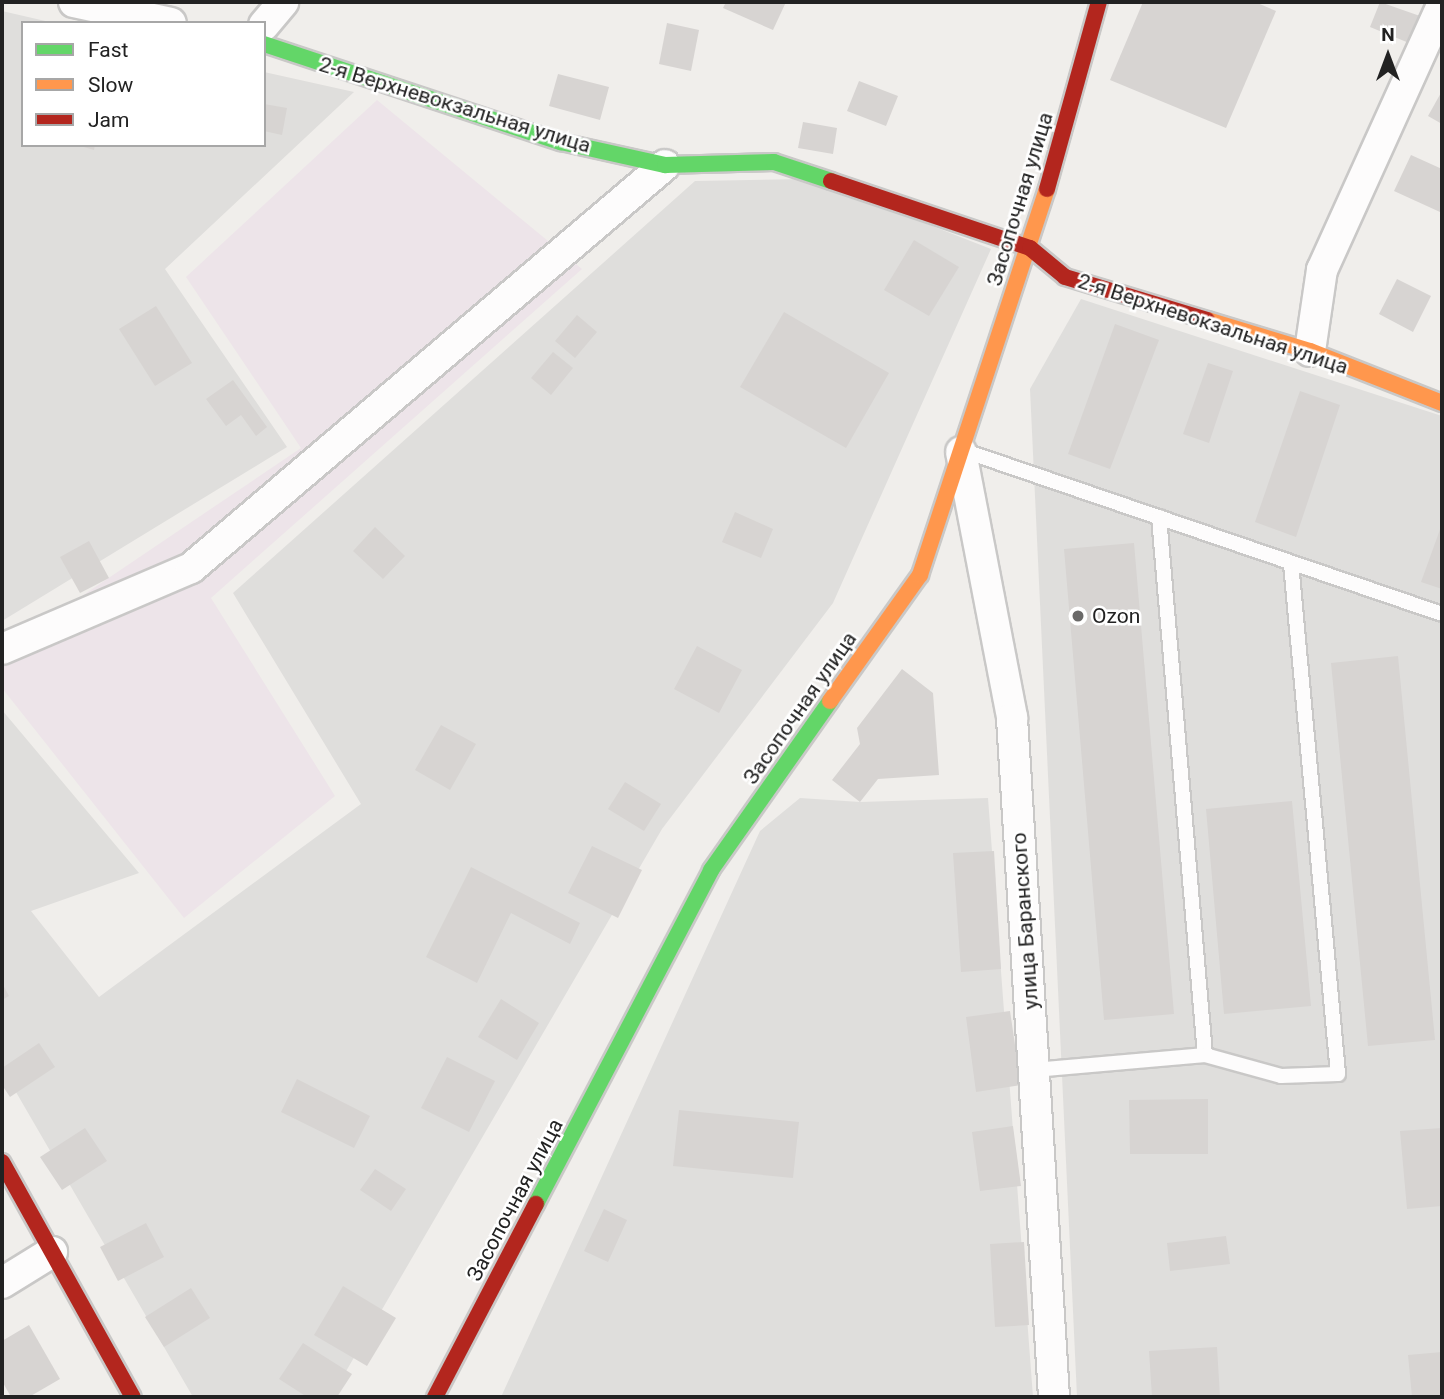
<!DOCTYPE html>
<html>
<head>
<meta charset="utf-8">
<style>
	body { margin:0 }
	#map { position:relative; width:1444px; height:1399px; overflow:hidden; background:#f0eeeb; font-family:Roboto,sans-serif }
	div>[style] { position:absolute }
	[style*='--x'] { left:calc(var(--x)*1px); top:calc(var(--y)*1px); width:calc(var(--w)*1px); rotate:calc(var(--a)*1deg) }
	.residential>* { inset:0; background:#dfdedc }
	.industrial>* { inset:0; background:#ede4e9 }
	.building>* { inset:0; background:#d7d4d2 }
	.roads { filter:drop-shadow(2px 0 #c9c8c7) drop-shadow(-2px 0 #c9c8c7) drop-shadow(0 2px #c9c8c7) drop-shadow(0 -2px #c9c8c7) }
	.lane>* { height:14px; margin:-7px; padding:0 7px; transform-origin:7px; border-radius:7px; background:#fdfcfc }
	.street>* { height:30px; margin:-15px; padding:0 15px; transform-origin:15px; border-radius:15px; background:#fdfcfc }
	.fast>* { height:16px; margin:-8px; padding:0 8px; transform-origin:8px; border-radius:8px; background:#63d668 }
	.slow>* { height:16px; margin:-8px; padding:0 8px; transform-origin:8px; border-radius:8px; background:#ff974d }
	.jam>* { height:16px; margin:-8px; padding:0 8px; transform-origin:8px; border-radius:8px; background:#b3261e }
	.dots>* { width:19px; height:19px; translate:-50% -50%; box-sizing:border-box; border:4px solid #fff; border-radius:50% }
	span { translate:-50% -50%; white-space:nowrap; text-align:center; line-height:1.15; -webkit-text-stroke:5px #fff; paint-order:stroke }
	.street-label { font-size:21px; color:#222 }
	.poi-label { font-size:21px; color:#222 }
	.left { translate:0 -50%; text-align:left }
	.frame { position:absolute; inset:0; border:4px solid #222; pointer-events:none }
	.legend { position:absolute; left:21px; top:21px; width:245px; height:126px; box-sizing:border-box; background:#fff; border:2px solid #a7a7a7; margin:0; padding:9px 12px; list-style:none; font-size:21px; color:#222 }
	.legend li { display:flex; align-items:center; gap:14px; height:35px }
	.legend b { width:35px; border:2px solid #a7a7a7 }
	.north { position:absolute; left:1353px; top:21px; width:70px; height:70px; -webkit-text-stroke:5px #fff; paint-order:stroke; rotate:0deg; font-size:19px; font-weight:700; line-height:28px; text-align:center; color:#222 }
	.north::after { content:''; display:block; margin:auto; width:24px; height:32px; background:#222; clip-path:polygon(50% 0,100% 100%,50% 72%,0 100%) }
</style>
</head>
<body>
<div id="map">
	<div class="residential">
		<div style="clip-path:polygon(2px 11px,54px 23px,23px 23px,23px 145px,264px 145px,264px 72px,354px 92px,165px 269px,287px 447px,2px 621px)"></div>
		<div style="clip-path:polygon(812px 179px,991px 249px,833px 603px,662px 829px,331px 1397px,193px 1397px,2px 1068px,2px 710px,139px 873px,31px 911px,99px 997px,361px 804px,233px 593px,695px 181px)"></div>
		<div style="clip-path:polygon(1081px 299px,1442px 416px,1442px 1397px,1077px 1397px,1030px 389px)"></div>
		<div style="clip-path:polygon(800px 798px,860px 802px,988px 798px,1033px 1397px,501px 1397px,760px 831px)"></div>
	</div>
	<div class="industrial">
		<div style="clip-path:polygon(377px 100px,582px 269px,211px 598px,335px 796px,184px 918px,2px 688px,2px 650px,301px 448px,186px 277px)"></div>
	</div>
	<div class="building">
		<div style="clip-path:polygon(726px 2px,786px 2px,773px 30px,723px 8px)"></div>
		<div style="clip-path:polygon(1143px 2px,1255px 2px,1276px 11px,1226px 128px,1110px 80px)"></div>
		<div style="clip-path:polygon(1380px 2px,1420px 16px,1409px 43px,1370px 27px)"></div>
		<div style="clip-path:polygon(667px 23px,699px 30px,691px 71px,659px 64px)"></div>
		<div style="clip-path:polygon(558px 74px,609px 87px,600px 120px,549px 106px)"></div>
		<div style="clip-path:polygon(859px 81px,898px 96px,886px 126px,847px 111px)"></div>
		<div style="clip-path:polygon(1442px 91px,1442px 124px,1428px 116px)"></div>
		<div style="clip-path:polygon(264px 104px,287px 108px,282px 135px,264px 131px)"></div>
		<div style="clip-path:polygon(803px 122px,837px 128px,833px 154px,798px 148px)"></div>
		<div style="clip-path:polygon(77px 145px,95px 145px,94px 150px)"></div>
		<div style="clip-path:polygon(1411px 155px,1442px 169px,1440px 212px,1394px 191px)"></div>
		<div style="clip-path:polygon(914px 240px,959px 267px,929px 316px,884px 290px)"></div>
		<div style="clip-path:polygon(1397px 279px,1431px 296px,1413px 332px,1379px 314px)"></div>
		<div style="clip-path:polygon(156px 306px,192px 363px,155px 386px,119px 329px)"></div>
		<div style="clip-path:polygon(784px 312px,889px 373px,846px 448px,740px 387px)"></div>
		<div style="clip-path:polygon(577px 315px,597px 332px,575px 358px,555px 341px)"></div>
		<div style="clip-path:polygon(1115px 324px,1159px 340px,1110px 469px,1068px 454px)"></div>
		<div style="clip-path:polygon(553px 352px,573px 368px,551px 395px,531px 378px)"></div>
		<div style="clip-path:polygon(1208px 363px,1233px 371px,1209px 443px,1183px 434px)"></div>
		<div style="clip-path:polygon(233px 380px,267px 427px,256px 436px,241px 415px,226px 426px,206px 399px)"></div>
		<div style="clip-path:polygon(1300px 391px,1340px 405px,1296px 537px,1255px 522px)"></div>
		<div style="clip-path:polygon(735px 512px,773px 529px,761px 558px,722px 542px)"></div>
		<div style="clip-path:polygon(1442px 524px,1442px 589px,1421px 582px)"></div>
		<div style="clip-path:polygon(375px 527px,405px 556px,383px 579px,353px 551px)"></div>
		<div style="clip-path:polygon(89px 541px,109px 578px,80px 593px,60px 557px)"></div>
		<div style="clip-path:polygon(1134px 543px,1174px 1014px,1104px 1020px,1064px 549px)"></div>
		<div style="clip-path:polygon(697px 646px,742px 670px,719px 713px,674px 689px)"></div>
		<div style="clip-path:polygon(1398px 656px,1435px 1040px,1368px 1046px,1331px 663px)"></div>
		<div style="clip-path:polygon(902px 669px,933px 693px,939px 775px,878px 779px,860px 802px,832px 780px,860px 744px,857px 728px)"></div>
		<div style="clip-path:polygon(441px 725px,476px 744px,450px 790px,415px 770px)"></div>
		<div style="clip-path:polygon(625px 782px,661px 804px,644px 831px,608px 809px)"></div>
		<div style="clip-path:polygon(1292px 801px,1311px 1006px,1224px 1014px,1206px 809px)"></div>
		<div style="clip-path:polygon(592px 846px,642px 870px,618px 918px,568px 893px)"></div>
		<div style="clip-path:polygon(994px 851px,1001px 969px,961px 972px,953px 853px)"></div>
		<div style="clip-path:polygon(471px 867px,580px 923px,570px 944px,511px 913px,477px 983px,426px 957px)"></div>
		<div style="clip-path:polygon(2px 983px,9px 996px,2px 1000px)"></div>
		<div style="clip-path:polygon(501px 999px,539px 1023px,517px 1060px,478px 1037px)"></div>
		<div style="clip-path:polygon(1010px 1011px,1021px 1085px,976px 1092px,966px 1017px)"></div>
		<div style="clip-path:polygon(39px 1043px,55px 1067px,10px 1097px,2px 1085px,2px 1068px)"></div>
		<div style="clip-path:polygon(447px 1057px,495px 1081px,469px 1132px,421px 1108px)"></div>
		<div style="clip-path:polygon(297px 1079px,370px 1116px,354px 1148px,281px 1112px)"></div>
		<div style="clip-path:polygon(1208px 1099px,1208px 1154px,1130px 1154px,1129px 1100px)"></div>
		<div style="clip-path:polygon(679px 1110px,799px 1122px,793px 1178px,673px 1166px)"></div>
		<div style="clip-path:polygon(1013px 1126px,1021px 1186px,980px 1191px,972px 1132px)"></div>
		<div style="clip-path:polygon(85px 1128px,107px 1161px,62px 1190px,40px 1157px)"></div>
		<div style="clip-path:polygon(1442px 1128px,1442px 1206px,1407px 1209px,1400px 1131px)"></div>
		<div style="clip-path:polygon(375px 1169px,406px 1189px,391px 1211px,360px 1190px)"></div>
		<div style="clip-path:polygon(604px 1209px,627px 1220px,608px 1262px,584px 1251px)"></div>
		<div style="clip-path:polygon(146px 1223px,164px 1257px,118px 1281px,100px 1247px)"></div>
		<div style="clip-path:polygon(1226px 1236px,1230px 1264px,1170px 1271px,1167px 1243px)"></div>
		<div style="clip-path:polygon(1024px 1242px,1029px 1325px,995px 1327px,990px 1244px)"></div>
		<div style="clip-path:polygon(343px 1286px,396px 1318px,367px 1366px,314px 1335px)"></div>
		<div style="clip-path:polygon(191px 1288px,210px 1318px,164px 1347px,145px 1317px)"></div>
		<div style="clip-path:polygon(29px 1325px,60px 1379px,29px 1397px,11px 1397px,2px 1381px,2px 1341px)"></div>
		<div style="clip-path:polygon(303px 1343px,352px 1374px,337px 1397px,307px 1397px,279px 1379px)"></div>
		<div style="clip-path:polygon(1217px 1347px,1220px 1397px,1152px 1397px,1149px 1351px)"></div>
		<div style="clip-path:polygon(1442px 1352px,1442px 1397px,1412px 1397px,1408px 1355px)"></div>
	</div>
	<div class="roads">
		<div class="lane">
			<div style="--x:962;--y:450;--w:507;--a:18.86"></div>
			<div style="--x:1159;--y:517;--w:540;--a:85.11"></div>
			<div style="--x:1034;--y:1070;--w:172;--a:-5"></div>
			<div style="--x:1205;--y:1055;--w:79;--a:15.4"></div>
			<div style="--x:1281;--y:1076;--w:57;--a:-2"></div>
			<div style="--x:1338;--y:1074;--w:513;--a:-95.26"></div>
		</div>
		<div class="street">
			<div style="--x:74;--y:2;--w:99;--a:12.2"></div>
			<div style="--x:264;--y:25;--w:30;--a:-50"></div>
			<div style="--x:1310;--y:351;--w:82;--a:-81.6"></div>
			<div style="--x:1322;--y:270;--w:290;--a:-65.6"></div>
			<div style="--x:961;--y:452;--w:271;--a:79.1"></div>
			<div style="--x:1012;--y:718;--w:680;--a:86.46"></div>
			<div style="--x:2;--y:649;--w:206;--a:-23.2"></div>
			<div style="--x:191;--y:568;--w:622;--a:-40.37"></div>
			<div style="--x:2;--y:1283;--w:59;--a:-31.8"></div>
		</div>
		<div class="fast">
			<div style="--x:264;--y:44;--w:313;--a:18.3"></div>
			<div style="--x:561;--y:142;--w:107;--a:12.5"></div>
			<div style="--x:665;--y:165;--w:109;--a:-1.6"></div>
			<div style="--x:774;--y:162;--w:60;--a:18.4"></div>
			<div style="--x:536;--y:1204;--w:377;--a:-62.3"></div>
			<div style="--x:711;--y:870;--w:207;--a:-54.8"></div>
		</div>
		<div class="slow">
			<div style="--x:1207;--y:320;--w:108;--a:16.8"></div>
			<div style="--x:1310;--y:351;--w:142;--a:21.5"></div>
			<div style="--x:830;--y:701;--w:155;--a:-54.5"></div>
			<div style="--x:920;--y:575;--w:406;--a:-71.8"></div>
		</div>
		<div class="jam">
			<div style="--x:831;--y:181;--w:210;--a:18.6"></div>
			<div style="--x:1030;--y:248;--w:45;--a:39.6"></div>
			<div style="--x:1065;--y:277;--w:148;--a:16.8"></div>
			<div style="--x:1047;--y:189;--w:194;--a:-74.5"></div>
			<div style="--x:2;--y:1162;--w:269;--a:60.9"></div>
			<div style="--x:435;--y:1397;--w:218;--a:-62.4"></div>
		</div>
	</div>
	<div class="dots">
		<div style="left:1078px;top:616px;background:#6a6968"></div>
	</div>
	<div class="street-label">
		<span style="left:455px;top:105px;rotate:17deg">2-я Верхневокзальная улица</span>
		<span style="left:1020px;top:199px;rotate:-73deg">Засопочная улица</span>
		<span style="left:1213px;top:324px;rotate:18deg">2-я Верхневокзальная улица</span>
		<span style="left:800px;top:708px;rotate:-55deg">Засопочная улица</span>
		<span style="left:1025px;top:921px;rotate:-94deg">улица Баранского</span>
		<span style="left:515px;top:1200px;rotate:-62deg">Засопочная улица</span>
	</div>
	<div class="poi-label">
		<span class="left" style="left:1092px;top:616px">Ozon</span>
	</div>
	<div class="frame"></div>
	<ul class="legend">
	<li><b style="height:9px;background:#63d668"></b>Fast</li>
	<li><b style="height:9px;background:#ff974d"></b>Slow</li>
	<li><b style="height:9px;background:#b3261e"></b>Jam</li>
	</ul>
	<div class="north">N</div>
</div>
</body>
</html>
